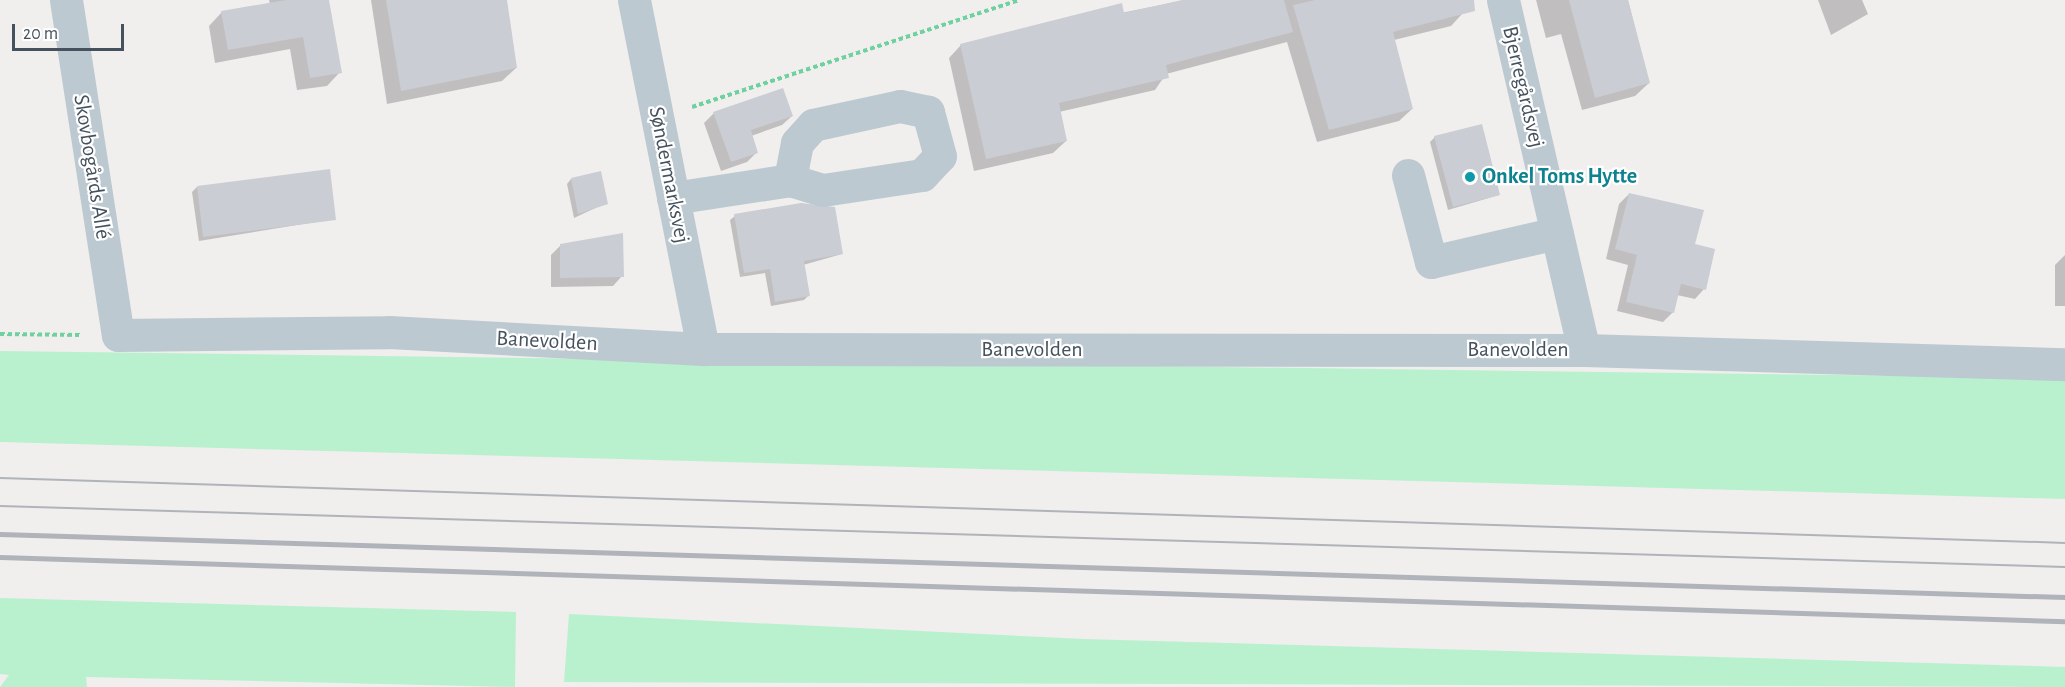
<!DOCTYPE html>
<html>
<head>
<meta charset="utf-8">
<style>
	body { margin:0 }
	#map { position:relative; width:2065px; height:687px; overflow:hidden; background:#f1eeee; font-family:"Alegreya Sans",sans-serif }
	div>[style] { position:absolute }
	[style*='--x'] { left:calc(var(--x)*1px); top:calc(var(--y)*1px); width:calc(var(--w)*1px); rotate:calc(var(--a)*1deg) }
	.green>* { inset:0; background:#b9f1cf }
	.shadow>* { inset:0; background:#0003 }
	.building>* { inset:0; background:#cacdd3 }
	.path>* { height:4px; margin-top:-2px; transform-origin:0; background:repeating-linear-gradient(90deg,#6fd1a0 0 4.5px,transparent 0 7.5px) }
	.minor>* { height:33px; margin:-16.5px; padding:0 16.5px; transform-origin:16.5px; border-radius:16.5px; background:#bdc9d1 }
	.tram>* { height:1.5px; margin:-0.75px; padding:0 0.75px; transform-origin:0.75px; border-radius:0.75px; background:#b0b3b9 }
	.rail>* { height:4.5px; margin:-2.25px; padding:0 2.25px; transform-origin:2.25px; border-radius:2.25px; background:#b0b3b9 }
	.dots>* { width:16px; height:16px; translate:-50% -50%; box-sizing:border-box; border:3px solid #fff; border-radius:50% }
	span { translate:-50% -50%; white-space:nowrap; text-align:center; line-height:1.15; -webkit-text-stroke:4.5px #fff; paint-order:stroke }
	.street-label { font-size:22px; color:#45525d }
	.culture-label { font-size:22px; color:#0d838f; font-weight:700 }
	.left { translate:0 -50%; text-align:left }
	.scale { position:absolute; left:12px; top:24px; width:112px; height:27px; box-sizing:border-box; border:3px solid #45525d; border-top:0; padding-left:8px; font-size:18px; line-height:21px; white-space:nowrap; color:#45525d; -webkit-text-stroke:4px #fff; paint-order:stroke }
</style>
</head>
<body>
<div id="map">
	<div class="green">
		<div style="clip-path:polygon(0 351px,2065px 378px,2065px 499px,0 442px)"></div>
		<div style="clip-path:polygon(0 598px,516px 612px,515px 687px,86px 677px,87px 687px,0 687px,9px 675px,0 674px)"></div>
		<div style="clip-path:polygon(569px 614px,1084px 639px,2065px 667px,2065px 687px,564px 682px)"></div>
	</div>
	<div class="shadow">
		<div style="clip-path:polygon(269px 0,328px 0,340px 72px,327px 86px,297px 90px,290px 49px,215px 63px,209px 26px,222px 12px,270px 4px)"></div>
		<div style="clip-path:polygon(371px 0,505px 0,516px 68px,502px 81px,387px 104px)"></div>
		<div style="clip-path:polygon(1186px 0,1460px 0,1463px 13px,1451px 26px,1394px 40px,1412px 109px,1399px 121px,1317px 142px,1287px 42px,1166px 74px,1155px 90px,1059px 112px,1066px 141px,1053px 153px,974px 171px,949px 58px,961px 45px)"></div>
		<div style="clip-path:polygon(1536px 0,1628px 0,1649px 83px,1635px 96px,1582px 110px,1561px 34px,1546px 38px)"></div>
		<div style="clip-path:polygon(1818px 0,1862px 0,1868px 14px,1831px 35px)"></div>
		<div style="clip-path:polygon(714px 113px,792px 116px,782px 125px,751px 136px,757px 152px,747px 162px,721px 171px,704px 123px)"></div>
		<div style="clip-path:polygon(1435px 137px,1499px 195px,1448px 210px,1430px 142px)"></div>
		<div style="clip-path:polygon(571px 179px,606px 203px,574px 218px,567px 184px)"></div>
		<div style="clip-path:polygon(197px 187px,334px 219px,199px 241px,192px 192px)"></div>
		<div style="clip-path:polygon(1629px 194px,1694px 245px,1704px 289px,1695px 299px,1677px 295px,1673px 312px,1663px 322px,1617px 311px,1628px 265px,1606px 259px,1619px 204px)"></div>
		<div style="clip-path:polygon(735px 216px,842px 254px,803px 265px,809px 295px,804px 300px,771px 306px,765px 273px,740px 277px,730px 220px)"></div>
		<div style="clip-path:polygon(561px 245px,622px 276px,613px 286px,551px 287px,551px 255px)"></div>
		<div style="clip-path:polygon(2065px 255px,2065px 306px,2055px 306px,2055px 265px)"></div>
	</div>
	<div class="building">
		<div style="clip-path:polygon(286px 0,329px 0,342px 73px,310px 78px,303px 37px,228px 50px,221px 11px)"></div>
		<div style="clip-path:polygon(386px 0,507px 0,517px 68px,401px 91px)"></div>
		<div style="clip-path:polygon(1182px 0,1284px 0,1293px 32px,1166px 65px,1169px 78px,1059px 103px,1067px 141px,986px 159px,960px 44px,1122px 3px,1124px 13px)"></div>
		<div style="clip-path:polygon(1315px 0,1474px 0,1475px 11px,1393px 32px,1413px 109px,1329px 130px,1293px 5px)"></div>
		<div style="clip-path:polygon(1569px 0,1628px 0,1650px 83px,1595px 98px)"></div>
		<div style="clip-path:polygon(783px 88px,793px 116px,751px 130px,758px 153px,731px 162px,713px 112px)"></div>
		<div style="clip-path:polygon(1482px 124px,1500px 195px,1453px 207px,1434px 136px)"></div>
		<div style="clip-path:polygon(330px 169px,336px 220px,203px 237px,197px 186px)"></div>
		<div style="clip-path:polygon(601px 171px,608px 204px,578px 214px,571px 178px)"></div>
		<div style="clip-path:polygon(1629px 193px,1704px 210px,1695px 244px,1715px 249px,1706px 290px,1681px 284px,1674px 313px,1626px 302px,1637px 255px,1615px 249px)"></div>
		<div style="clip-path:polygon(801px 203px,835px 207px,843px 254px,804px 261px,810px 296px,775px 302px,770px 269px,744px 273px,734px 214px)"></div>
		<div style="clip-path:polygon(623px 233px,624px 277px,560px 278px,560px 244px)"></div>
	</div>
	<div class="path">
		<div style="--x:692;--y:107;--w:344;--a:-18.1"></div>
		<div style="--x:0;--y:334;--w:81;--a:0.7"></div>
	</div>
	<div class="minor">
		<div style="--x:66;--y:0;--w:339;--a:81.2"></div>
		<div style="--x:118;--y:335;--w:271;--a:-0.6"></div>
		<div style="--x:389;--y:332;--w:314;--a:3.1"></div>
		<div style="--x:703;--y:349;--w:881;--a:0.07"></div>
		<div style="--x:1584;--y:350;--w:481;--a:1.7"></div>
		<div style="--x:634;--y:0;--w:356;--a:78.8"></div>
		<div style="--x:1503;--y:0;--w:359;--a:77"></div>
		<div style="--x:1408;--y:175;--w:90;--a:75.2"></div>
		<div style="--x:1431;--y:262;--w:129;--a:-13"></div>
		<div style="--x:673;--y:198;--w:118;--a:-8.7"></div>
		<div style="--x:790;--y:180;--w:34;--a:17"></div>
		<div style="--x:823;--y:190;--w:100;--a:-8.6"></div>
		<div style="--x:922;--y:175;--w:26;--a:-47"></div>
		<div style="--x:940;--y:156;--w:46;--a:-105.3"></div>
		<div style="--x:928;--y:112;--w:29;--a:-168"></div>
		<div style="--x:900;--y:106;--w:89;--a:167.7"></div>
		<div style="--x:813;--y:125;--w:24;--a:132"></div>
		<div style="--x:797;--y:143;--w:38;--a:101"></div>
	</div>
	<div class="tram">
		<div style="--x:0;--y:478;--w:2066;--a:1.8"></div>
		<div style="--x:0;--y:506;--w:2066;--a:1.69"></div>
	</div>
	<div class="rail">
		<div style="--x:0;--y:534;--w:2066;--a:1.75"></div>
		<div style="--x:0;--y:557;--w:2066;--a:1.78"></div>
	</div>
	<div class="dots">
		<div style="left:1470px;top:177px;background:#0f9aa8"></div>
	</div>
	<div class="street-label">
		<span style="left:1523px;top:87px;rotate:77deg">Bjerregårdsvej</span>
		<span style="left:92px;top:167px;rotate:81deg">Skovbogårds Allé</span>
		<span style="left:669px;top:175px;rotate:79deg">Søndermarksvej</span>
		<span style="left:547px;top:341px;rotate:3deg">Banevolden</span>
		<span style="left:1032px;top:350px">Banevolden</span>
		<span style="left:1518px;top:350px">Banevolden</span>
	</div>
	<div class="culture-label">
		<span class="left" style="left:1482px;top:177px">Onkel Toms Hytte</span>
	</div>
	<div class="scale">20 m</div>
</div>
</body>
</html>
